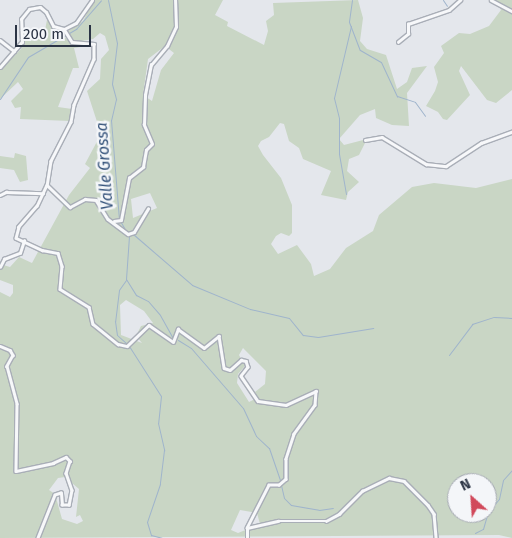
<!DOCTYPE html>
<html>
<head>
<meta charset="utf-8">
<style>
	body { margin:0 }
	#map { position:relative; width:512px; height:538px; overflow:hidden; background:#e4e7ec; font-family:"Fira Sans",sans-serif }
	div>[style] { position:absolute }
	[style*='--x'] { left:calc(var(--x)*1px); top:calc(var(--y)*1px); width:calc(var(--w)*1px); rotate:calc(var(--a)*1deg) }
	.green>* { inset:0; background:#c9d6c5 }
	.stream>* { height:1px; margin:-0.5px; padding:0 0.5px; transform-origin:0.5px; border-radius:0.5px; background:#9fb4cc }
	.roads { filter:drop-shadow(1px 0 #a9aeb7) drop-shadow(-1px 0 #a9aeb7) drop-shadow(0 1px #a9aeb7) drop-shadow(0 -1px #a9aeb7) }
	.minor>* { height:2.5px; margin:-1.25px; padding:0 1.25px; transform-origin:1.25px; border-radius:1.25px; background:#f7f8fa }
	.tertiary>* { height:3px; margin:-1.5px; padding:0 1.5px; transform-origin:1.5px; border-radius:1.5px; background:#f7f8fa }
	span { translate:-50% -50%; white-space:nowrap; text-align:center; line-height:1.15; -webkit-text-stroke:5px #f4f6f9; paint-order:stroke }
	.water-label { font-size:16px; color:#34527a; font-style:italic }
	.north { position:absolute; left:447px; top:473px; width:50px; height:50px; box-sizing:border-box; background:#f4f6f9; border:1px solid #a4a8b1; border-radius:50%; rotate:334deg; font-size:14px; font-weight:700; line-height:20px; text-align:center; color:#2b3445 }
	.north::after { content:''; display:block; margin:auto; width:18px; height:22px; background:#d1495b; clip-path:polygon(50% 0,100% 100%,50% 72%,0 100%) }
	.scale { position:absolute; left:15px; top:25px; width:76px; height:22px; box-sizing:border-box; border:2px solid #2b3445; border-top:0; padding-left:6px; font-size:15px; line-height:18px; white-space:nowrap; color:#2b3445; -webkit-text-stroke:4px #f4f6f9; paint-order:stroke }
</style>
</head>
<body>
<div id="map">
	<div class="green">
		<div style="clip-path:polygon(evenodd,94px 0,223px 0,215px 15px,228px 22px,227px 26px,264px 45px,268px 31px,266px 21px,274px 15px,273px 3px,358px 0,363px 18px,360px 41px,367px 49px,386px 55px,397px 89px,407px 82px,412px 68px,427px 66px,407px 93px,409px 126px,392px 125px,376px 118px,375px 109px,360px 115px,339px 139px,344px 145px,367px 139px,359px 155px,349px 159px,347px 171px,359px 182px,348px 192px,346px 200px,321px 195px,331px 171px,303px 159px,299px 148px,289px 141px,284px 124px,280px 123px,269px 137px,261px 141px,258px 146px,263px 155px,281px 178px,292px 205px,292px 233px,289px 236px,281px 233px,276px 236px,271px 244px,278px 254px,297px 245px,311px 264px,314px 276px,330px 269px,346px 248px,373px 231px,379px 215px,412px 187px,434px 183px,476px 188px,512px 179px,512px 538px,499px 535px,0 538px,0 292px,10px 297px,13px 293px,13px 285px,0 280px,0 264px,10px 267px,19px 257px,32px 263px,69px 195px,90px 168px,85px 164px,101px 134px,87px 91px,100px 79px,101px 59px,109px 50px,105px 36px,100px 33px,93px 39px,76px 42px,67px 32px,83px 21px,94px 0,165px 46px,174px 53px,161px 70px,152px 101px,143px 95px,148px 59px,165px 46px,94px 0,150px 193px,157px 208px,133px 218px,131px 199px,150px 193px,94px 0,126px 300px,144px 311px,153px 323px,141px 326px,136px 336px,142px 343px,121px 335px,120px 305px,126px 300px,94px 0,243px 348px,266px 371px,265px 384px,255px 392px,257px 398px,249px 402px,237px 383px,238px 374px,245px 366px,239px 355px,243px 348px,94px 0,65px 477px,79px 489px,76px 517px,80px 515px,83px 521px,77px 524px,62px 519px,55px 494px,49px 490px,58px 478px,65px 477px,94px 0,457px 483px,487px 483px,487px 513px,457px 513px,457px 483px,94px 0,240px 510px,257px 513px,260px 524px,238px 533px,231px 530px,240px 510px)"></div>
		<div style="clip-path:polygon(495px 0,512px 0,512px 90px,496px 103px,487px 100px,461px 66px,459px 71px,470px 95px,447px 120px,443px 119px,438px 112px,426px 106px,435px 91px,438px 82px,434px 67px,444px 53px,441px 46px,459px 33px,470px 34px,489px 26px,501px 10px)"></div>
		<div style="clip-path:polygon(47px 20px,72px 44px,94px 45px,74px 48px,79px 68px,73px 68px,58px 107px,72px 109px,70px 121px,20px 119px,21px 107px,15px 108px,11px 101px,23px 89px,18px 82px,0 99px,0 70px,21px 49px,25px 35px,43px 40px)"></div>
		<div style="clip-path:polygon(15px 153px,26px 156px,28px 180px,20px 182px,14px 170px,0 168px,0 156px,14px 158px)"></div>
	</div>
	<div class="stream">
		<div style="--x:108;--y:0;--w:44;--a:78.2"></div>
		<div style="--x:117;--y:43;--w:41;--a:97"></div>
		<div style="--x:112;--y:84;--w:16;--a:75"></div>
		<div style="--x:116;--y:99;--w:22;--a:103"></div>
		<div style="--x:111;--y:120;--w:99;--a:85.4"></div>
		<div style="--x:119;--y:219;--w:20;--a:60"></div>
		<div style="--x:129;--y:236;--w:43;--a:94"></div>
		<div style="--x:126;--y:279;--w:19;--a:58"></div>
		<div style="--x:136;--y:295;--w:13;--a:27"></div>
		<div style="--x:148;--y:301;--w:18;--a:49"></div>
		<div style="--x:160;--y:315;--w:29;--a:61"></div>
		<div style="--x:352;--y:0;--w:22;--a:98"></div>
		<div style="--x:349;--y:22;--w:30;--a:69"></div>
		<div style="--x:360;--y:50;--w:24;--a:30"></div>
		<div style="--x:381;--y:62;--w:38;--a:65"></div>
		<div style="--x:397;--y:96;--w:19;--a:18"></div>
		<div style="--x:415;--y:102;--w:17;--a:54"></div>
		<div style="--x:443;--y:0;--w:7;--a:56"></div>
		<div style="--x:0;--y:99;--w:50;--a:-56.3"></div>
		<div style="--x:28;--y:57;--w:56;--a:-30.3"></div>
		<div style="--x:76;--y:29;--w:38;--a:-49"></div>
		<div style="--x:346;--y:194;--w:41;--a:-99.9"></div>
		<div style="--x:339;--y:154;--w:36;--a:-90"></div>
		<div style="--x:339;--y:118;--w:21;--a:-104"></div>
		<div style="--x:334;--y:98;--w:74;--a:-76.7"></div>
		<div style="--x:133;--y:234;--w:78;--a:40.8"></div>
		<div style="--x:192;--y:285;--w:63;--a:22.5"></div>
		<div style="--x:250;--y:309;--w:40;--a:13"></div>
		<div style="--x:289;--y:318;--w:22;--a:51"></div>
		<div style="--x:303;--y:335;--w:15;--a:8"></div>
		<div style="--x:318;--y:337;--w:56;--a:-9.3"></div>
		<div style="--x:126;--y:280;--w:12;--a:125"></div>
		<div style="--x:119;--y:290;--w:31;--a:97"></div>
		<div style="--x:115;--y:321;--w:14;--a:82"></div>
		<div style="--x:117;--y:335;--w:13;--a:42"></div>
		<div style="--x:178;--y:340;--w:15;--a:32"></div>
		<div style="--x:191;--y:348;--w:79;--a:49.1"></div>
		<div style="--x:243;--y:408;--w:31;--a:65"></div>
		<div style="--x:256;--y:436;--w:18;--a:43"></div>
		<div style="--x:269;--y:448;--w:37;--a:71"></div>
		<div style="--x:129;--y:346;--w:59;--a:57.4"></div>
		<div style="--x:161;--y:396;--w:27;--a:96"></div>
		<div style="--x:158;--y:423;--w:28;--a:77"></div>
		<div style="--x:164;--y:450;--w:34;--a:97"></div>
		<div style="--x:160;--y:484;--w:40;--a:108.9"></div>
		<div style="--x:147;--y:522;--w:14;--a:73"></div>
		<div style="--x:151;--y:535;--w:11;--a:15"></div>
		<div style="--x:449;--y:355;--w:39;--a:-53"></div>
		<div style="--x:472;--y:324;--w:23;--a:-18"></div>
		<div style="--x:494;--y:317;--w:18;--a:3"></div>
		<div style="--x:281;--y:485;--w:13;--a:77"></div>
		<div style="--x:284;--y:498;--w:10;--a:45"></div>
		<div style="--x:291;--y:505;--w:28;--a:10"></div>
		<div style="--x:319;--y:510;--w:14;--a:-8"></div>
		<div style="--x:475;--y:533;--w:9;--a:-27"></div>
		<div style="--x:483;--y:529;--w:18;--a:-74"></div>
		<div style="--x:488;--y:512;--w:17;--a:-50"></div>
		<div style="--x:499;--y:499;--w:19;--a:-78"></div>
		<div style="--x:503;--y:480;--w:13;--a:-48"></div>
	</div>
	<div class="roads">
		<div class="minor">
			<div style="--x:491;--y:0;--w:24;--a:28"></div>
			<div style="--x:64;--y:29;--w:15;--a:58"></div>
			<div style="--x:72;--y:42;--w:22;--a:5"></div>
			<div style="--x:94;--y:44;--w:15;--a:90"></div>
			<div style="--x:94;--y:59;--w:50;--a:113.5"></div>
			<div style="--x:74;--y:105;--w:17;--a:100"></div>
			<div style="--x:71;--y:122;--w:44;--a:117.1"></div>
			<div style="--x:51;--y:161;--w:24;--a:99"></div>
			<div style="--x:47;--y:185;--w:23;--a:115"></div>
			<div style="--x:37;--y:206;--w:28;--a:131"></div>
			<div style="--x:19;--y:227;--w:11;--a:105"></div>
			<div style="--x:16;--y:238;--w:29;--a:25"></div>
			<div style="--x:42;--y:250;--w:16;--a:11"></div>
			<div style="--x:58;--y:253;--w:14;--a:73"></div>
			<div style="--x:62;--y:266;--w:23;--a:95"></div>
			<div style="--x:60;--y:289;--w:34;--a:32"></div>
			<div style="--x:89;--y:307;--w:17;--a:77"></div>
			<div style="--x:93;--y:324;--w:32;--a:39"></div>
			<div style="--x:118;--y:344;--w:9;--a:13"></div>
			<div style="--x:127;--y:346;--w:30;--a:-44"></div>
			<div style="--x:149;--y:325;--w:29;--a:35"></div>
			<div style="--x:173;--y:342;--w:14;--a:-69"></div>
			<div style="--x:178;--y:329;--w:32;--a:36"></div>
			<div style="--x:204;--y:348;--w:19;--a:-39"></div>
			<div style="--x:219;--y:336;--w:32;--a:81"></div>
			<div style="--x:224;--y:368;--w:6;--a:18"></div>
			<div style="--x:230;--y:370;--w:15;--a:-42"></div>
			<div style="--x:241;--y:360;--w:5;--a:11"></div>
			<div style="--x:246;--y:361;--w:6;--a:72"></div>
			<div style="--x:248;--y:367;--w:11;--a:128"></div>
			<div style="--x:241;--y:376;--w:30;--a:56"></div>
			<div style="--x:258;--y:401;--w:28;--a:8"></div>
			<div style="--x:286;--y:405;--w:33;--a:-25"></div>
			<div style="--x:316;--y:391;--w:14;--a:94"></div>
			<div style="--x:315;--y:405;--w:36;--a:126"></div>
			<div style="--x:294;--y:434;--w:26;--a:108"></div>
			<div style="--x:286;--y:459;--w:20;--a:90"></div>
			<div style="--x:286;--y:479;--w:9;--a:139"></div>
			<div style="--x:279;--y:485;--w:10;--a:180"></div>
			<div style="--x:269;--y:485;--w:48;--a:117.1"></div>
			<div style="--x:247;--y:528;--w:32;--a:-13"></div>
			<div style="--x:278;--y:521;--w:48;--a:0"></div>
			<div style="--x:326;--y:521;--w:15;--a:-28"></div>
			<div style="--x:339;--y:514;--w:33;--a:-45"></div>
			<div style="--x:362;--y:491;--w:30;--a:-26"></div>
			<div style="--x:389;--y:478;--w:15;--a:11"></div>
			<div style="--x:404;--y:481;--w:34;--a:45"></div>
			<div style="--x:428;--y:505;--w:11;--a:56"></div>
			<div style="--x:434;--y:514;--w:24;--a:85"></div>
			<div style="--x:0;--y:40;--w:18;--a:38"></div>
			<div style="--x:398;--y:42;--w:13;--a:-39"></div>
			<div style="--x:408;--y:34;--w:10;--a:-90"></div>
			<div style="--x:408;--y:24;--w:43;--a:-18.9"></div>
			<div style="--x:449;--y:10;--w:15;--a:-42"></div>
			<div style="--x:365;--y:140;--w:17;--a:-10"></div>
			<div style="--x:382;--y:137;--w:52;--a:31.5"></div>
			<div style="--x:426;--y:164;--w:20;--a:6"></div>
			<div style="--x:446;--y:166;--w:42;--a:-33.3"></div>
			<div style="--x:481;--y:143;--w:33;--a:-20"></div>
			<div style="--x:47;--y:185;--w:32;--a:44"></div>
			<div style="--x:70;--y:207;--w:17;--a:-28"></div>
			<div style="--x:85;--y:199;--w:11;--a:5"></div>
			<div style="--x:96;--y:200;--w:22;--a:58"></div>
			<div style="--x:108;--y:219;--w:25;--a:37"></div>
			<div style="--x:128;--y:234;--w:6;--a:-18"></div>
			<div style="--x:134;--y:232;--w:27;--a:-59"></div>
			<div style="--x:0;--y:195;--w:7;--a:-27"></div>
			<div style="--x:6;--y:192;--w:37;--a:2"></div>
			<div style="--x:114;--y:221;--w:7;--a:-8"></div>
			<div style="--x:121;--y:220;--w:43;--a:-79.2"></div>
			<div style="--x:129;--y:178;--w:18;--a:-38"></div>
			<div style="--x:143;--y:167;--w:17;--a:-80"></div>
			<div style="--x:146;--y:150;--w:8;--a:-45"></div>
			<div style="--x:152;--y:144;--w:21;--a:-113"></div>
			<div style="--x:144;--y:125;--w:30;--a:-88"></div>
			<div style="--x:145;--y:95;--w:31;--a:-79"></div>
			<div style="--x:151;--y:65;--w:25;--a:-50"></div>
			<div style="--x:167;--y:46;--w:21;--a:-65"></div>
			<div style="--x:176;--y:27;--w:27;--a:-92"></div>
			<div style="--x:0;--y:267;--w:9;--a:-63"></div>
			<div style="--x:4;--y:259;--w:17;--a:-21"></div>
			<div style="--x:20;--y:253;--w:13;--a:-72"></div>
			<div style="--x:0;--y:346;--w:11;--a:22"></div>
			<div style="--x:10;--y:350;--w:6;--a:59"></div>
			<div style="--x:13;--y:355;--w:13;--a:119"></div>
			<div style="--x:7;--y:366;--w:39;--a:75"></div>
			<div style="--x:17;--y:404;--w:67;--a:90.9"></div>
			<div style="--x:16;--y:471;--w:38;--a:-12"></div>
			<div style="--x:53;--y:463;--w:14;--a:-25"></div>
			<div style="--x:66;--y:457;--w:6;--a:45"></div>
			<div style="--x:70;--y:461;--w:13;--a:108"></div>
			<div style="--x:66;--y:473;--w:18;--a:71"></div>
			<div style="--x:72;--y:490;--w:15;--a:101"></div>
			<div style="--x:69;--y:505;--w:7;--a:180"></div>
			<div style="--x:62;--y:505;--w:12;--a:-95"></div>
			<div style="--x:61;--y:493;--w:6;--a:162"></div>
			<div style="--x:55;--y:495;--w:46;--a:111.6"></div>
			<div style="--x:247;--y:538;--w:10;--a:-90"></div>
		</div>
		<div class="tertiary">
			<div style="--x:0;--y:67;--w:33;--a:-49"></div>
			<div style="--x:22;--y:42;--w:23;--a:-92"></div>
			<div style="--x:21;--y:19;--w:13;--a:-51"></div>
			<div style="--x:29;--y:9;--w:11;--a:-10"></div>
			<div style="--x:40;--y:7;--w:8;--a:40"></div>
			<div style="--x:46;--y:12;--w:16;--a:63"></div>
			<div style="--x:53;--y:26;--w:11;--a:15"></div>
			<div style="--x:64;--y:29;--w:13;--a:-27"></div>
			<div style="--x:76;--y:23;--w:28;--a:-55"></div>
		</div>
	</div>
	<div class="water-label">
		<span style="left:105px;top:166px;rotate:-94deg">Valle Grossa</span>
	</div>
	<div class="north">N</div>
	<div class="scale">200 m</div>
</div>
</body>
</html>
